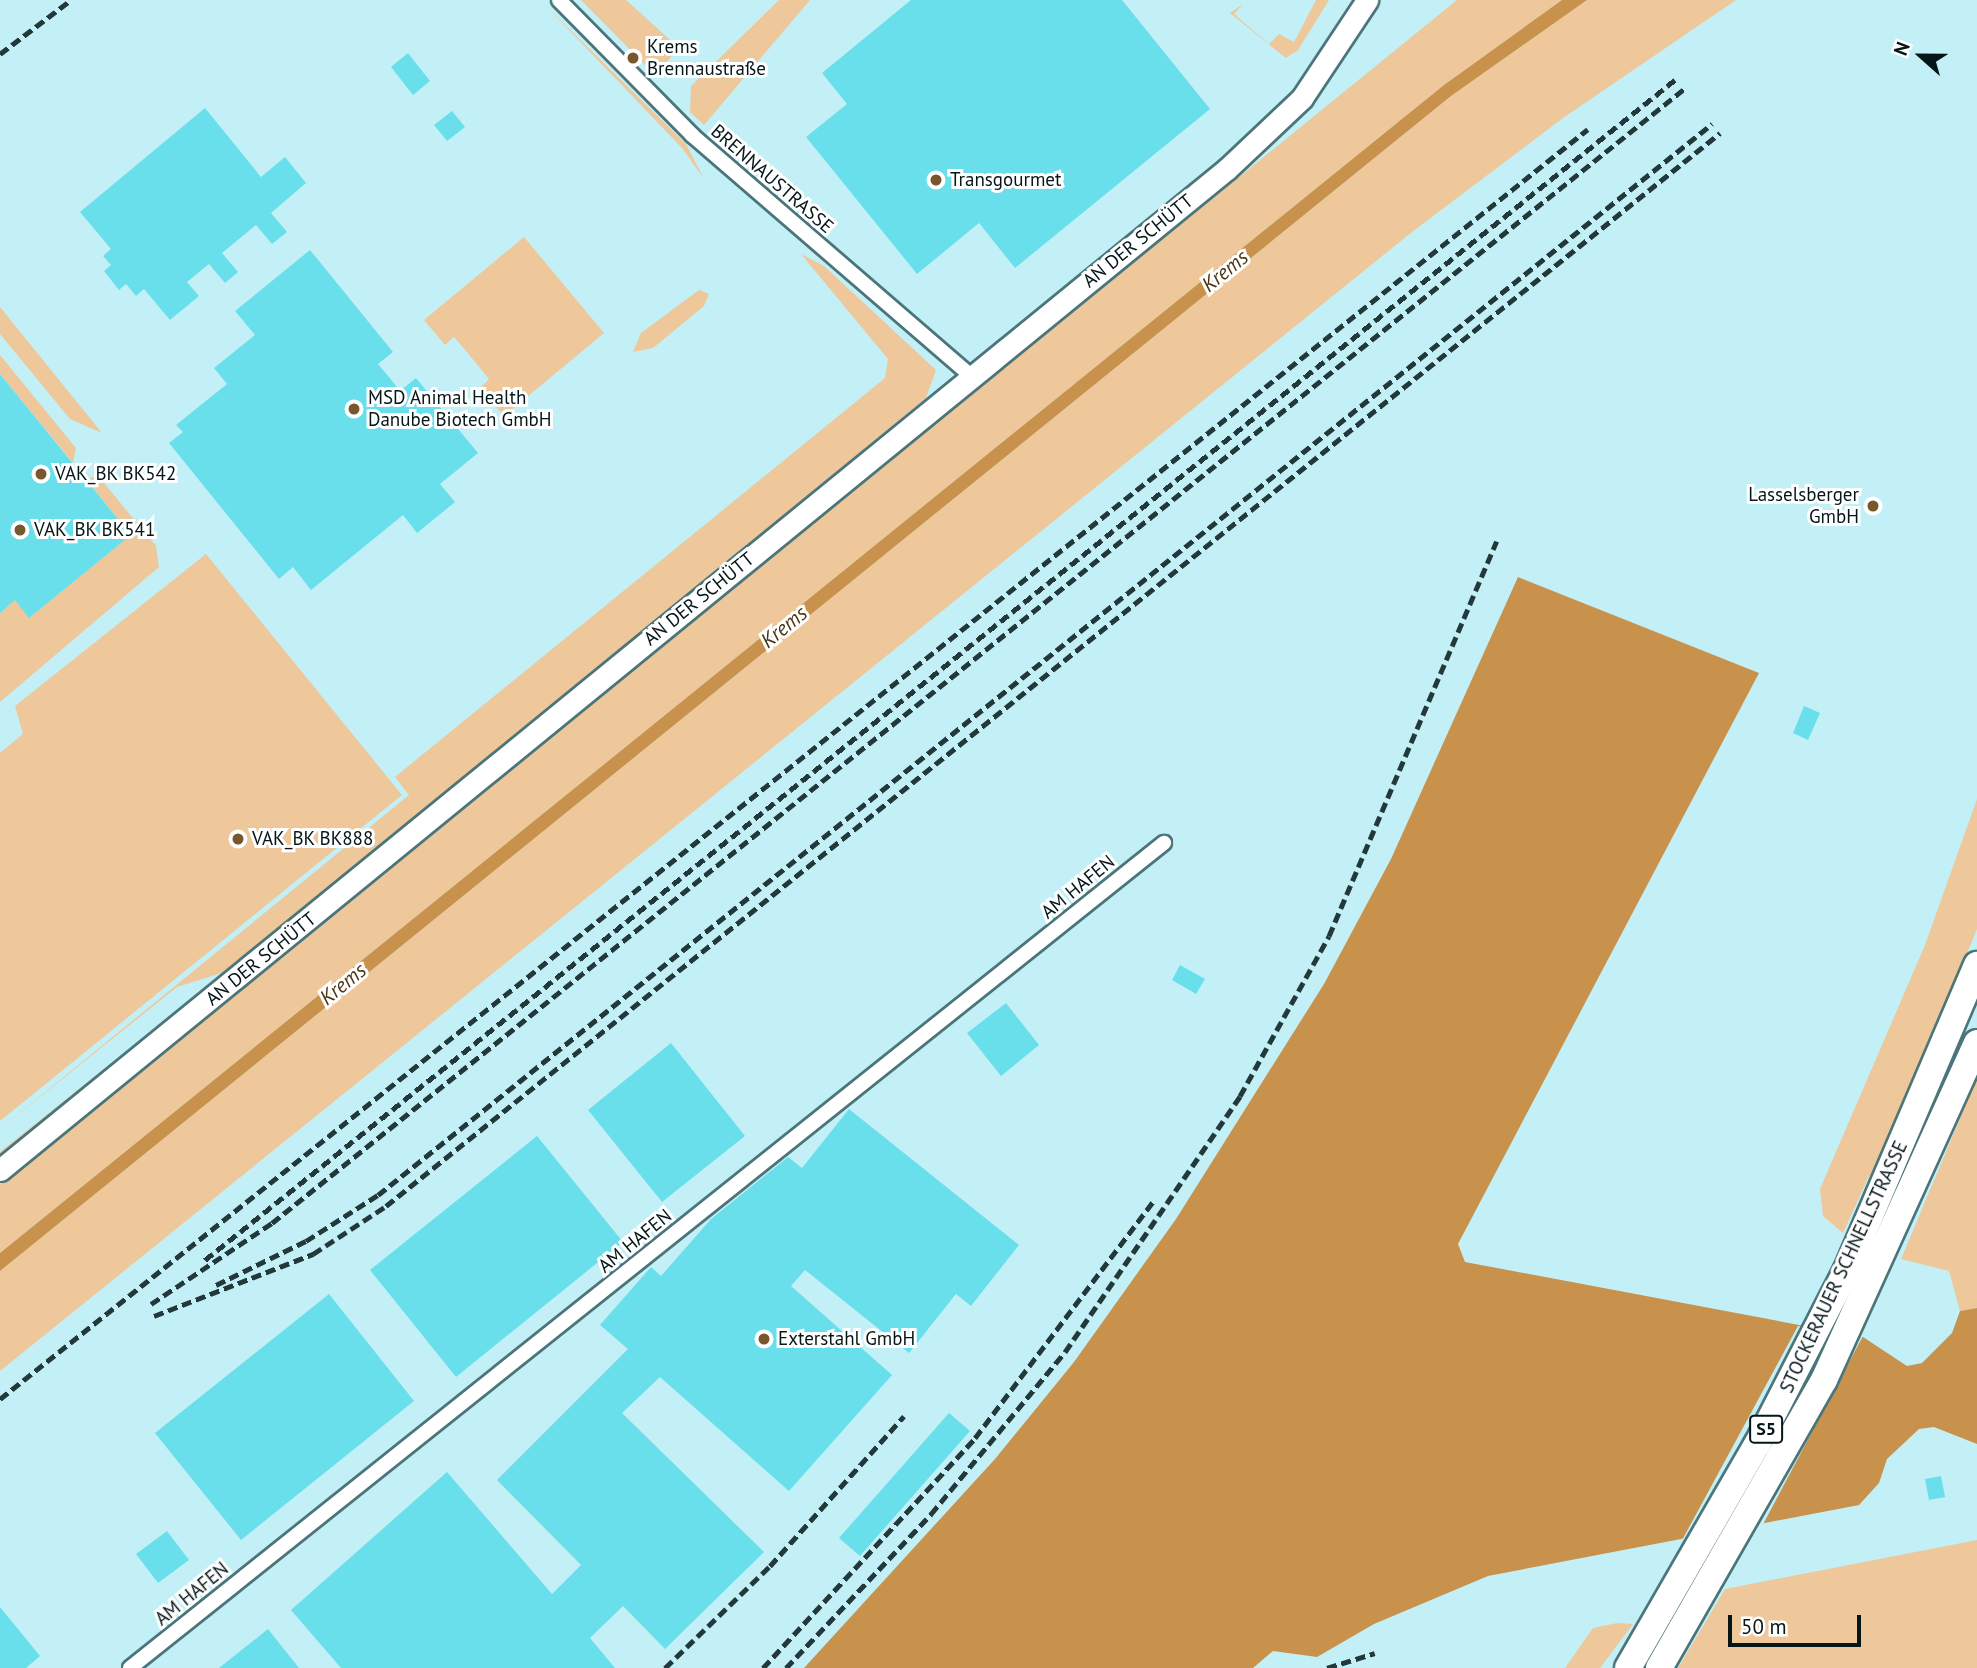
<!DOCTYPE html>
<html>
<head>
<meta charset="utf-8">
<style>
	body { margin:0 }
	#map { position:relative; width:1977px; height:1668px; overflow:hidden; background:#c3f0f6; font-family:"PT Sans",sans-serif }
	div>[style] { position:absolute }
	[style*='--x'] { left:calc(var(--x)*1px); top:calc(var(--y)*1px); width:calc(var(--w)*1px); rotate:calc(var(--a)*1deg) }
	.green>* { inset:0; background:#eec79a }
	.water>* { inset:0; background:#c8924d }
	.pier>* { inset:0; background:#c3f0f6 }
	.building>* { inset:0; background:#69dfec }
	.roads { filter:drop-shadow(2px 0 #4b757a) drop-shadow(-2px 0 #4b757a) drop-shadow(0 2px #4b757a) drop-shadow(0 -2px #4b757a) }
	.street>* { height:14px; margin:-7px; padding:0 7px; transform-origin:7px; border-radius:7px; background:#fff }
	.secondary>* { height:21px; margin:-10.5px; padding:0 10.5px; transform-origin:10.5px; border-radius:10.5px; background:#fff }
	.highway>* { height:26px; margin:-13px; padding:0 13px; transform-origin:13px; border-radius:13px; background:#fff }
	.rail>* { height:5px; margin-top:-2.5px; transform-origin:0; background:repeating-linear-gradient(90deg,#23383b 0 10px,transparent 0 15px) }
	.dots>* { width:19px; height:19px; translate:-50% -50%; box-sizing:border-box; border:4px solid #fff; border-radius:50% }
	span { translate:-50% -50%; white-space:nowrap; text-align:center; line-height:1.15; -webkit-text-stroke:6px #fff; paint-order:stroke }
	.shield-label span { padding:2px 5px; background:#fff; border:2px solid; border-radius:5px; -webkit-text-stroke-width:0 }
	.shield-label { font-size:18px; color:#051618; font-weight:700 }
	.poi-label { font-size:19px; color:#051618 }
	.left { translate:0 -50%; text-align:left }
	.right { translate:-100% -50%; text-align:right }
	.street-label { font-size:19px; color:#051618 }
	.water-label { font-size:21px; color:#4b3416; font-style:italic }
	.north { position:absolute; left:1886px; top:21px; width:70px; height:70px; -webkit-text-stroke:5px #fff; paint-order:stroke; rotate:291deg; font-size:19px; font-weight:700; line-height:28px; text-align:center; color:#051618 }
	.north::after { content:''; display:block; margin:auto; width:24px; height:32px; background:#051618; clip-path:polygon(50% 0,100% 100%,50% 72%,0 100%) }
	.scale { position:absolute; left:1728px; top:1615px; width:133px; height:32px; box-sizing:border-box; border:4px solid #051618; border-top:0; padding-left:9px; font-size:21px; line-height:24px; white-space:nowrap; color:#051618; -webkit-text-stroke:5px #fff; paint-order:stroke }
</style>
</head>
<body>
<div id="map">
	<div class="green">
		<div style="clip-path:polygon(581px 0,626px 0,679px 48px,655px 75px)"></div>
		<div style="clip-path:polygon(779px 0,810px 0,704px 125px,690px 112px,691px 86px)"></div>
		<div style="clip-path:polygon(1316px 0,1329px 0,1298px 50px,1286px 58px,1230px 13px,1243px 4px,1234px 14px,1269px 44px,1279px 34px,1294px 42px)"></div>
		<div style="clip-path:polygon(1457px 0,1562px 0,1444px 85px,0 1253px,0 1184px)"></div>
		<div style="clip-path:polygon(1587px 0,1736px 0,1563px 118px,1412px 232px,0 1371px,0 1271px,1451px 96px)"></div>
		<div style="clip-path:polygon(549px 9px,686px 144px,704px 179px,682px 148px)"></div>
		<div style="clip-path:polygon(524px 237px,604px 333px,504px 416px,480px 388px,489px 379px,466px 351px,454px 337px,445px 345px,424px 320px)"></div>
		<div style="clip-path:polygon(801px 254px,824px 266px,936px 370px,926px 398px,231px 970px,177px 987px,0 1129px,409px 795px,395px 777px,885px 378px,888px 359px)"></div>
		<div style="clip-path:polygon(699px 290px,709px 294px,704px 306px,653px 348px,633px 352px,641px 333px)"></div>
		<div style="clip-path:polygon(0 307px,102px 433px,70px 419px,0 334px)"></div>
		<div style="clip-path:polygon(0 355px,76px 448px,73px 463px,0 374px)"></div>
		<div style="clip-path:polygon(99px 477px,156px 546px,159px 567px,0 702px,0 613px,15px 600px,30px 617px,131px 535px,85px 478px)"></div>
		<div style="clip-path:polygon(206px 554px,402px 795px,0 1121px,0 753px,23px 734px,15px 706px)"></div>
		<div style="clip-path:polygon(1977px 799px,1977px 929px,1875px 1178px,1869px 1176px,1843px 1233px,1823px 1216px,1820px 1189px,1925px 945px)"></div>
		<div style="clip-path:polygon(158px 1026px,157px 1029px,0 1156px,0 1152px)"></div>
		<div style="clip-path:polygon(1977px 1078px,1977px 1308px,1960px 1311px,1949px 1271px,1901px 1259px)"></div>
		<div style="clip-path:polygon(1977px 1540px,1977px 1668px,1678px 1668px,1725px 1589px)"></div>
		<div style="clip-path:polygon(1617px 1623px,1633px 1624px,1600px 1668px,1565px 1668px,1593px 1628px)"></div>
	</div>
	<div class="water">
		<div style="clip-path:polygon(1562px 0,1587px 0,1451px 96px,0 1271px,0 1253px,1444px 85px)"></div>
		<div style="clip-path:polygon(1518px 577px,1759px 673px,1458px 1244px,1465px 1262px,1863px 1337px,1907px 1366px,1922px 1363px,1952px 1333px,1960px 1311px,1977px 1308px,1977px 1444px,1934px 1427px,1919px 1429px,1887px 1459px,1879px 1483px,1859px 1505px,1488px 1576px,1374px 1624px,1317px 1657px,1273px 1651px,1253px 1668px,804px 1668px,995px 1459px,1074px 1362px,1176px 1219px,1324px 984px,1391px 859px)"></div>
	</div>
	<div class="pier">
		<div style="clip-path:polygon(1798px 1326px,1864px 1334px,1760px 1530px,1680px 1544px)"></div>
	</div>
	<div class="building">
		<div style="clip-path:polygon(911px 0,1122px 0,1210px 109px,1015px 268px,979px 223px,917px 274px,806px 137px,847px 104px,822px 73px)"></div>
		<div style="clip-path:polygon(408px 53px,430px 81px,413px 95px,391px 67px)"></div>
		<div style="clip-path:polygon(205px 108px,261px 177px,285px 157px,306px 183px,271px 213px,287px 232px,272px 244px,256px 225px,222px 253px,238px 272px,225px 283px,209px 264px,187px 282px,199px 296px,170px 320px,144px 289px,136px 296px,126px 284px,119px 290px,104px 271px,111px 265px,103px 256px,111px 249px,80px 212px)"></div>
		<div style="clip-path:polygon(452px 111px,465px 127px,447px 141px,434px 125px)"></div>
		<div style="clip-path:polygon(310px 250px,393px 352px,378px 364px,389px 377px,400px 391px,416px 378px,478px 453px,440px 484px,455px 502px,417px 533px,403px 515px,311px 590px,293px 567px,279px 579px,169px 443px,183px 432px,176px 425px,227px 384px,214px 368px,255px 335px,235px 311px)"></div>
		<div style="clip-path:polygon(0 374px,131px 535px,29px 618px,15px 600px,0 613px)"></div>
		<div style="clip-path:polygon(1804px 706px,1820px 713px,1808px 740px,1793px 733px)"></div>
		<div style="clip-path:polygon(1180px 965px,1205px 979px,1196px 994px,1172px 980px)"></div>
		<div style="clip-path:polygon(1006px 1003px,1039px 1045px,1001px 1076px,967px 1033px)"></div>
		<div style="clip-path:polygon(671px 1043px,745px 1136px,662px 1202px,588px 1110px)"></div>
		<div style="clip-path:polygon(849px 1109px,1019px 1245px,971px 1306px,956px 1294px,909px 1353px,805px 1270px,791px 1286px,892px 1375px,789px 1491px,660px 1377px,622px 1413px,764px 1552px,665px 1649px,623px 1606px,590px 1638px,615px 1668px,341px 1668px,291px 1610px,447px 1472px,552px 1594px,581px 1565px,497px 1480px,628px 1349px,600px 1325px,651px 1267px,661px 1276px,711px 1219px,788px 1157px,802px 1168px)"></div>
		<div style="clip-path:polygon(537px 1136px,623px 1242px,456px 1377px,370px 1270px)"></div>
		<div style="clip-path:polygon(329px 1294px,414px 1401px,241px 1540px,155px 1433px)"></div>
		<div style="clip-path:polygon(949px 1413px,970px 1431px,860px 1556px,839px 1538px)"></div>
		<div style="clip-path:polygon(1941px 1476px,1945px 1497px,1929px 1500px,1925px 1479px)"></div>
		<div style="clip-path:polygon(167px 1531px,189px 1560px,158px 1583px,136px 1554px)"></div>
		<div style="clip-path:polygon(0 1607px,40px 1656px,26px 1668px,0 1668px)"></div>
		<div style="clip-path:polygon(268px 1629px,299px 1668px,219px 1668px)"></div>
	</div>
	<div class="roads">
		<div class="street">
			<div style="--x:559;--y:0;--w:190;--a:45.4"></div>
			<div style="--x:692;--y:135;--w:369;--a:40.8"></div>
			<div style="--x:130;--y:1668;--w:1323;--a:-38.59"></div>
		</div>
		<div class="secondary">
			<div style="--x:0;--y:1170;--w:1584;--a:-39.21"></div>
			<div style="--x:1227;--y:169;--w:103;--a:-43.4"></div>
			<div style="--x:1302;--y:98;--w:118;--a:-56.4"></div>
		</div>
		<div class="highway">
			<div style="--x:1628;--y:1668;--w:258;--a:-60"></div>
			<div style="--x:1757;--y:1445;--w:195;--a:-62.8"></div>
			<div style="--x:1846;--y:1272;--w:334;--a:-66.9"></div>
			<div style="--x:1659;--y:1668;--w:332;--a:-60.2"></div>
			<div style="--x:1824;--y:1380;--w:370;--a:-65.6"></div>
		</div>
	</div>
	<div class="rail">
		<div style="--x:0;--y:54;--w:89;--a:-37.3"></div>
		<div style="--x:205;--y:1260;--w:1888;--a:-38.76"></div>
		<div style="--x:216;--y:1285;--w:100;--a:-26.1"></div>
		<div style="--x:306;--y:1241;--w:85;--a:-32.6"></div>
		<div style="--x:378;--y:1195;--w:1711;--a:-38.76"></div>
		<div style="--x:151;--y:1304;--w:146;--a:-33.8"></div>
		<div style="--x:272;--y:1223;--w:1812;--a:-38.77"></div>
		<div style="--x:154;--y:1316;--w:171;--a:-21.3"></div>
		<div style="--x:313;--y:1254;--w:87;--a:-33.3"></div>
		<div style="--x:386;--y:1206;--w:1712;--a:-38.81"></div>
		<div style="--x:0;--y:1399;--w:2033;--a:-38.65"></div>
		<div style="--x:665;--y:1668;--w:146;--a:-44.2"></div>
		<div style="--x:770;--y:1566;--w:201;--a:-48.2"></div>
		<div style="--x:763;--y:1668;--w:313;--a:-47.3"></div>
		<div style="--x:975;--y:1438;--w:296;--a:-53"></div>
		<div style="--x:786;--y:1668;--w:212;--a:-46.7"></div>
		<div style="--x:931;--y:1514;--w:210;--a:-50.4"></div>
		<div style="--x:1065;--y:1352;--w:310;--a:-55.6"></div>
		<div style="--x:1240;--y:1096;--w:183;--a:-60.9"></div>
		<div style="--x:1329;--y:936;--w:429;--a:-67"></div>
		<div style="--x:1327;--y:1668;--w:50;--a:-17.4"></div>
	</div>
	<div class="dots">
		<div style="left:633px;top:58px;background:#78572d"></div>
		<div style="left:936px;top:180px;background:#78572d"></div>
		<div style="left:354px;top:409px;background:#78572d"></div>
		<div style="left:41px;top:474px;background:#78572d"></div>
		<div style="left:1873px;top:506px;background:#78572d"></div>
		<div style="left:20px;top:530px;background:#78572d"></div>
		<div style="left:238px;top:839px;background:#78572d"></div>
		<div style="left:764px;top:1339px;background:#78572d"></div>
	</div>
	<div class="shield-label">
		<span style="left:1766px;top:1429px">S5</span>
	</div>
	<div class="poi-label">
		<span class="left" style="left:647px;top:58px">Krems<br>Brennaustraße</span>
		<span class="left" style="left:950px;top:180px">Transgourmet</span>
		<span class="left" style="left:368px;top:409px">MSD Animal Health<br>Danube Biotech GmbH</span>
		<span class="left" style="left:55px;top:474px">VAK_BK BK542</span>
		<span class="right" style="left:1859px;top:506px">Lasselsberger<br>GmbH</span>
		<span class="left" style="left:34px;top:530px">VAK_BK BK541</span>
		<span class="left" style="left:252px;top:839px">VAK_BK BK888</span>
		<span class="left" style="left:778px;top:1339px">Exterstahl GmbH</span>
	</div>
	<div class="street-label">
		<span style="left:772px;top:179px;rotate:41deg">BRENNAUSTRASSE</span>
		<span style="left:1138px;top:241px;rotate:-39deg">AN DER SCHÜTT</span>
		<span style="left:699px;top:599px;rotate:-39deg">AN DER SCHÜTT</span>
		<span style="left:1078px;top:887px;rotate:-39deg">AM HAFEN</span>
		<span style="left:261px;top:959px;rotate:-39deg">AN DER SCHÜTT</span>
		<span style="left:635px;top:1241px;rotate:-39deg">AM HAFEN</span>
		<span style="left:1844px;top:1267px;rotate:-65deg">STOCKERAUER SCHNELLSTRASSE</span>
		<span style="left:192px;top:1594px;rotate:-39deg">AM HAFEN</span>
	</div>
	<div class="water-label">
		<span style="left:1225px;top:271px;rotate:-39deg">Krems</span>
		<span style="left:784px;top:627px;rotate:-39deg">Krems</span>
		<span style="left:343px;top:984px;rotate:-39deg">Krems</span>
	</div>
	<div class="north">N</div>
	<div class="scale">50 m</div>
</div>
</body>
</html>
